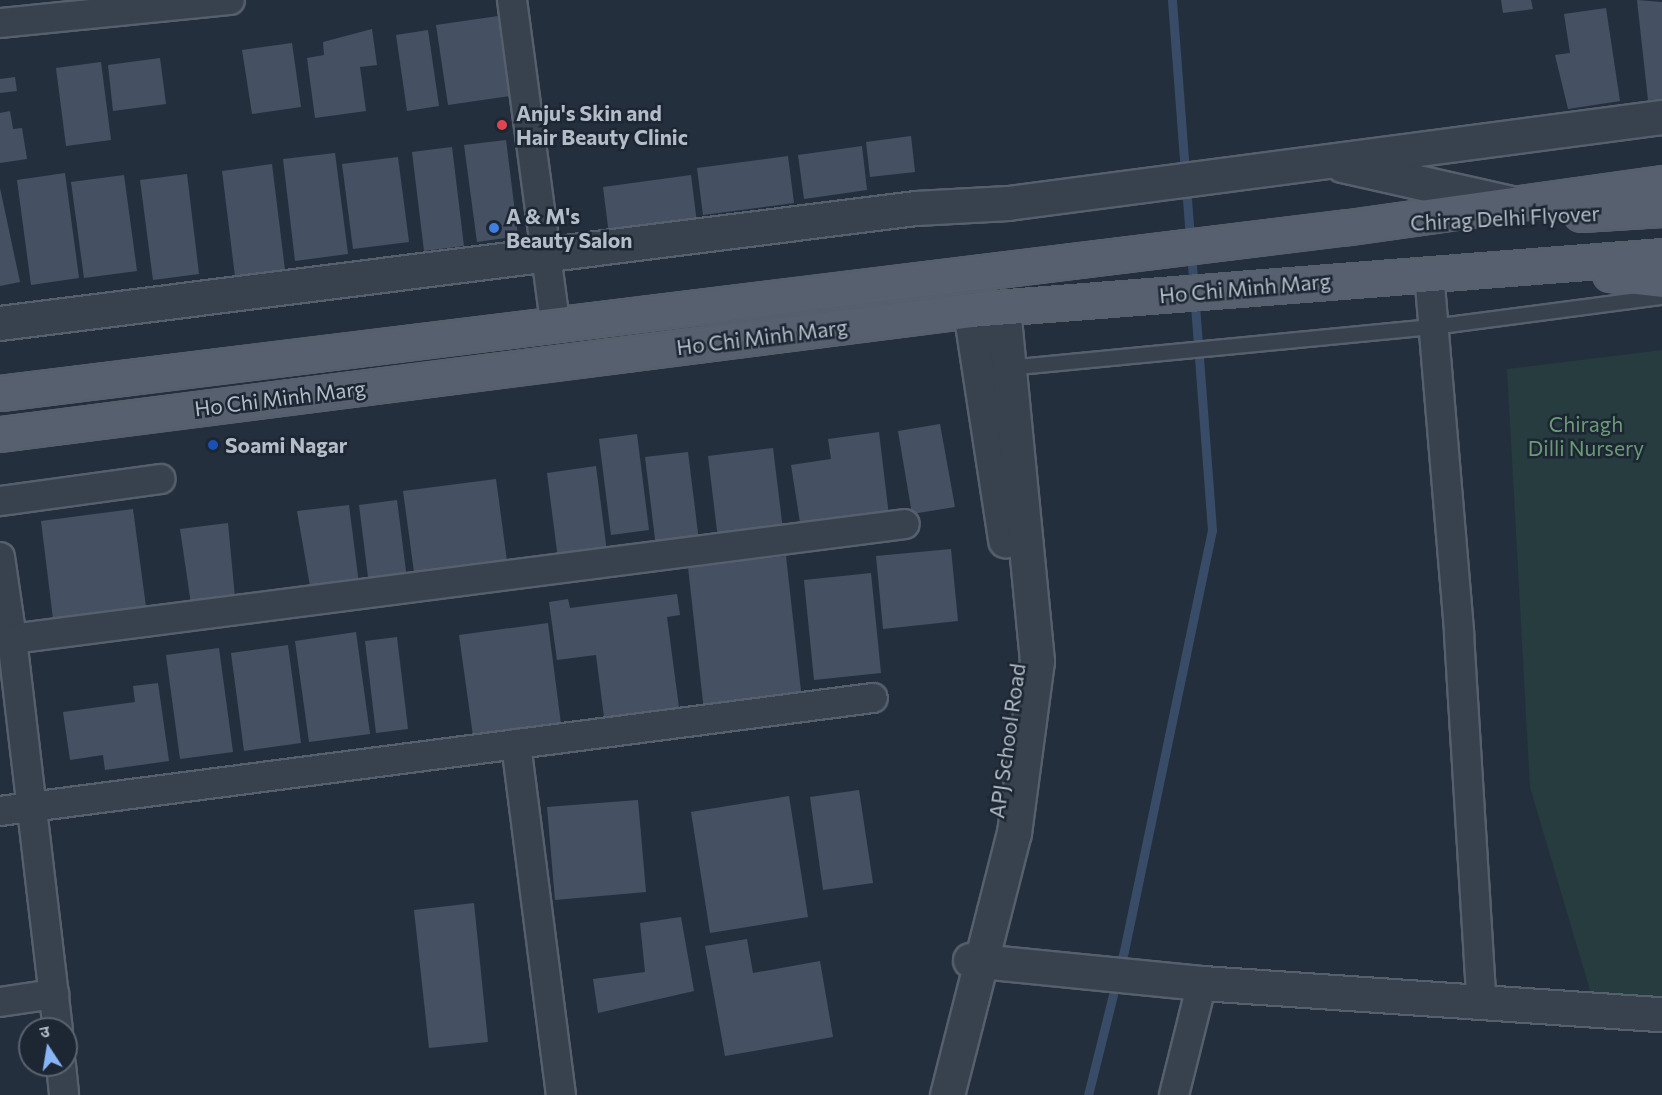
<!DOCTYPE html>
<html>
<head>
<meta charset="utf-8">
<style>
	body { margin:0 }
	#map { position:relative; width:1662px; height:1095px; overflow:hidden; background:#242f3e; font-family:Commissioner,"Noto Sans Devanagari",sans-serif }
	div>[style] { position:absolute }
	[style*='--x'] { left:calc(var(--x)*1px); top:calc(var(--y)*1px); width:calc(var(--w)*1px); rotate:calc(var(--a)*1deg) }
	.green>* { inset:0; background:#263c3f }
	.stream>* { height:9px; margin:-4.5px; padding:0 4.5px; transform-origin:4.5px; border-radius:4.5px; background:#394c67 }
	.building>* { inset:0; background:#455162 }
	.roads { filter:drop-shadow(2px 0 #565f6c) drop-shadow(-2px 0 #565f6c) drop-shadow(0 2px #565f6c) drop-shadow(0 -2px #565f6c) }
	.service>* { height:14px; margin:-7px; padding:0 7px; transform-origin:7px; border-radius:7px; background:#38414e }
	.minor>* { height:28px; margin:-14px; padding:0 14px; transform-origin:14px; border-radius:14px; background:#38414e }
	.tertiary>* { height:33px; margin:-16.5px; padding:0 16.5px; transform-origin:16.5px; border-radius:16.5px; background:#38414e }
	.primary>* { height:33px; margin:-16.5px; padding:0 16.5px; transform-origin:16.5px; border-radius:16.5px; background:#56606e }
	.dots>* { width:16px; height:16px; translate:-50% -50%; box-sizing:border-box; border:3px solid #1d2633; border-radius:50% }
	span { translate:-50% -50%; white-space:nowrap; text-align:center; line-height:1.15; -webkit-text-stroke:5px #1d2633; paint-order:stroke }
	.poi-label { font-size:21px; color:#b4bcc9; font-weight:700 }
	.left { translate:0 -50%; text-align:left }
	.street-label { font-size:21px; color:#b4bcc9 }
	.park-label { font-size:21px; color:#6b9a76 }
	.north { position:absolute; left:18px; top:1017px; width:60px; height:60px; box-sizing:border-box; background:#1d2633; border:2px solid #59626f; border-radius:50%; rotate:348deg; font-size:16px; font-weight:700; line-height:24px; text-align:center; color:#b4bcc9 }
	.north::after { content:''; display:block; margin:auto; width:21px; height:27px; background:#8ab4f8; clip-path:polygon(50% 0,100% 100%,50% 72%,0 100%) }
</style>
</head>
<body>
<div id="map">
	<div class="green">
		<div style="clip-path:polygon(1662px 350px,1662px 1002px,1592px 997px,1530px 787px,1507px 369px)"></div>
	</div>
	<div class="stream">
		<div style="--x:1088;--y:1095;--w:148;--a:-76"></div>
		<div style="--x:1124;--y:951;--w:430;--a:-78.2"></div>
		<div style="--x:1212;--y:530;--w:532;--a:-94.32"></div>
	</div>
	<div class="building">
		<div style="clip-path:polygon(1501px 0,1531px 0,1533px 9px,1503px 13px)"></div>
		<div style="clip-path:polygon(1637px 0,1662px 2px,1662px 99px,1648px 100px)"></div>
		<div style="clip-path:polygon(1606px 8px,1620px 101px,1568px 109px,1555px 55px,1570px 53px,1564px 14px)"></div>
		<div style="clip-path:polygon(498px 16px,510px 96px,448px 105px,436px 25px)"></div>
		<div style="clip-path:polygon(372px 29px,377px 65px,360px 67px,366px 111px,315px 118px,307px 58px,324px 55px,323px 42px)"></div>
		<div style="clip-path:polygon(428px 30px,439px 106px,407px 111px,396px 35px)"></div>
		<div style="clip-path:polygon(292px 43px,301px 107px,252px 114px,242px 50px)"></div>
		<div style="clip-path:polygon(160px 58px,166px 104px,113px 111px,108px 65px)"></div>
		<div style="clip-path:polygon(101px 62px,111px 140px,66px 146px,56px 68px)"></div>
		<div style="clip-path:polygon(15px 77px,17px 91px,0 93px,0 79px)"></div>
		<div style="clip-path:polygon(10px 111px,13px 129px,22px 128px,27px 159px,0 163px,0 113px)"></div>
		<div style="clip-path:polygon(911px 136px,915px 172px,870px 177px,866px 142px)"></div>
		<div style="clip-path:polygon(506px 140px,518px 236px,477px 242px,464px 145px)"></div>
		<div style="clip-path:polygon(862px 146px,867px 190px,804px 199px,798px 155px)"></div>
		<div style="clip-path:polygon(452px 147px,464px 246px,424px 251px,412px 152px)"></div>
		<div style="clip-path:polygon(335px 153px,348px 254px,295px 261px,283px 159px)"></div>
		<div style="clip-path:polygon(788px 156px,794px 203px,703px 215px,697px 168px)"></div>
		<div style="clip-path:polygon(398px 157px,409px 242px,353px 249px,342px 164px)"></div>
		<div style="clip-path:polygon(272px 164px,285px 270px,235px 276px,222px 171px)"></div>
		<div style="clip-path:polygon(65px 173px,79px 278px,31px 285px,17px 180px)"></div>
		<div style="clip-path:polygon(187px 174px,199px 274px,153px 280px,140px 180px)"></div>
		<div style="clip-path:polygon(124px 175px,137px 271px,84px 278px,71px 182px)"></div>
		<div style="clip-path:polygon(691px 175px,697px 223px,609px 235px,603px 187px)"></div>
		<div style="clip-path:polygon(0 188px,20px 282px,0 286px)"></div>
		<div style="clip-path:polygon(940px 424px,955px 507px,912px 514px,898px 431px)"></div>
		<div style="clip-path:polygon(879px 432px,889px 516px,801px 529px,791px 465px,831px 459px,828px 439px)"></div>
		<div style="clip-path:polygon(637px 434px,649px 530px,611px 535px,599px 439px)"></div>
		<div style="clip-path:polygon(773px 448px,783px 530px,718px 539px,708px 456px)"></div>
		<div style="clip-path:polygon(688px 452px,699px 541px,656px 547px,645px 457px)"></div>
		<div style="clip-path:polygon(596px 466px,607px 552px,558px 559px,547px 473px)"></div>
		<div style="clip-path:polygon(496px 479px,507px 561px,414px 572px,403px 491px)"></div>
		<div style="clip-path:polygon(397px 500px,407px 579px,369px 585px,359px 505px)"></div>
		<div style="clip-path:polygon(349px 505px,359px 584px,311px 592px,297px 511px)"></div>
		<div style="clip-path:polygon(133px 509px,146px 607px,53px 619px,41px 521px)"></div>
		<div style="clip-path:polygon(228px 523px,235px 598px,191px 604px,180px 529px)"></div>
		<div style="clip-path:polygon(951px 549px,958px 621px,883px 629px,876px 556px)"></div>
		<div style="clip-path:polygon(786px 556px,802px 700px,704px 711px,688px 567px)"></div>
		<div style="clip-path:polygon(871px 573px,881px 673px,814px 680px,804px 580px)"></div>
		<div style="clip-path:polygon(677px 594px,680px 615px,667px 617px,680px 715px,605px 725px,596px 655px,557px 660px,549px 602px,568px 599px,570px 608px)"></div>
		<div style="clip-path:polygon(548px 623px,561px 724px,473px 736px,459px 635px)"></div>
		<div style="clip-path:polygon(356px 632px,370px 734px,309px 742px,295px 641px)"></div>
		<div style="clip-path:polygon(397px 637px,408px 729px,376px 733px,365px 641px)"></div>
		<div style="clip-path:polygon(288px 645px,301px 743px,244px 751px,231px 653px)"></div>
		<div style="clip-path:polygon(219px 648px,233px 752px,180px 759px,166px 655px)"></div>
		<div style="clip-path:polygon(158px 683px,169px 761px,105px 770px,103px 755px,70px 760px,63px 712px,135px 702px,133px 686px)"></div>
		<div style="clip-path:polygon(859px 790px,873px 883px,823px 890px,810px 797px)"></div>
		<div style="clip-path:polygon(789px 796px,808px 917px,710px 933px,691px 812px)"></div>
		<div style="clip-path:polygon(638px 800px,646px 892px,555px 900px,547px 807px)"></div>
		<div style="clip-path:polygon(474px 903px,488px 1042px,429px 1048px,414px 910px)"></div>
		<div style="clip-path:polygon(681px 917px,694px 991px,598px 1013px,593px 979px,645px 972px,640px 923px)"></div>
		<div style="clip-path:polygon(747px 939px,753px 973px,820px 961px,833px 1037px,725px 1056px,705px 946px)"></div>
	</div>
	<div class="roads">
		<div class="service">
			<div style="--x:1007;--y:368;--w:428;--a:-5.5"></div>
			<div style="--x:1433;--y:327;--w:231;--a:-7.5"></div>
		</div>
		<div class="minor">
			<div style="--x:512;--y:0;--w:326;--a:82.4"></div>
			<div style="--x:0;--y:23;--w:231;--a:-5.7"></div>
			<div style="--x:1429;--y:273;--w:362;--a:85.2"></div>
			<div style="--x:1459;--y:634;--w:365;--a:86.5"></div>
			<div style="--x:0;--y:501;--w:162;--a:-7.8"></div>
			<div style="--x:0;--y:557;--w:83;--a:81.7"></div>
			<div style="--x:12;--y:639;--w:900;--a:-7.34"></div>
			<div style="--x:0;--y:640;--w:12;--a:-5"></div>
			<div style="--x:12;--y:639;--w:393;--a:83.3"></div>
			<div style="--x:516;--y:744;--w:354;--a:82.7"></div>
			<div style="--x:0;--y:811;--w:880;--a:-7.38"></div>
			<div style="--x:0;--y:1002;--w:55;--a:-8.4"></div>
			<div style="--x:61;--y:1065;--w:30;--a:84"></div>
			<div style="--x:1174;--y:1095;--w:115;--a:-76"></div>
		</div>
		<div class="tertiary">
			<div style="--x:1342;--y:165;--w:172;--a:12.7"></div>
			<div style="--x:970;--y:310;--w:233;--a:81.3"></div>
			<div style="--x:0;--y:323;--w:923;--a:-7.16"></div>
			<div style="--x:916;--y:208;--w:92;--a:-3.1"></div>
			<div style="--x:1008;--y:203;--w:660;--a:-7.49"></div>
			<div style="--x:970;--y:960;--w:233;--a:5.7"></div>
			<div style="--x:1202;--y:983;--w:461;--a:3.9"></div>
			<div style="--x:947;--y:1095;--w:270;--a:-75.7"></div>
			<div style="--x:1014;--y:833;--w:174;--a:-82.4"></div>
			<div style="--x:1037;--y:661;--w:355;--a:-95.5"></div>
		</div>
		<div class="primary">
			<div style="--x:1581;--y:214;--w:81;--a:-3.5"></div>
			<div style="--x:1610;--y:274;--w:52;--a:6.6"></div>
			<div style="--x:0;--y:393;--w:1359;--a:-7.02"></div>
			<div style="--x:1349;--y:227;--w:316;--a:-8"></div>
			<div style="--x:0;--y:434;--w:978;--a:-7.28"></div>
			<div style="--x:970;--y:310;--w:694;--a:-4.46"></div>
		</div>
	</div>
	<div class="dots">
		<div style="left:502px;top:125px;background:#e0444e"></div>
		<div style="left:494px;top:228px;background:#3f7fe0"></div>
		<div style="left:213px;top:445px;background:#1a4fb4"></div>
	</div>
	<div class="poi-label">
		<span class="left" style="left:516px;top:125px">Anju's Skin and<br>Hair Beauty Clinic</span>
		<span class="left" style="left:506px;top:228px">A &amp; M's<br>Beauty Salon</span>
		<span class="left" style="left:225px;top:445px">Soami Nagar</span>
	</div>
	<div class="street-label">
		<span style="left:1505px;top:218px;rotate:-3deg">Chirag Delhi Flyover</span>
		<span style="left:1245px;top:288px;rotate:-5deg">Ho Chi Minh Marg</span>
		<span style="left:762px;top:337px;rotate:-7deg">Ho Chi Minh Marg</span>
		<span style="left:280px;top:398px;rotate:-7deg">Ho Chi Minh Marg</span>
		<span style="left:1007px;top:741px;rotate:-82deg">APJ School Road</span>
	</div>
	<div class="park-label">
		<span style="left:1586px;top:436px">Chiragh<br>Dilli Nursery</span>
	</div>
	<div class="north">उ</div>
</div>
</body>
</html>
